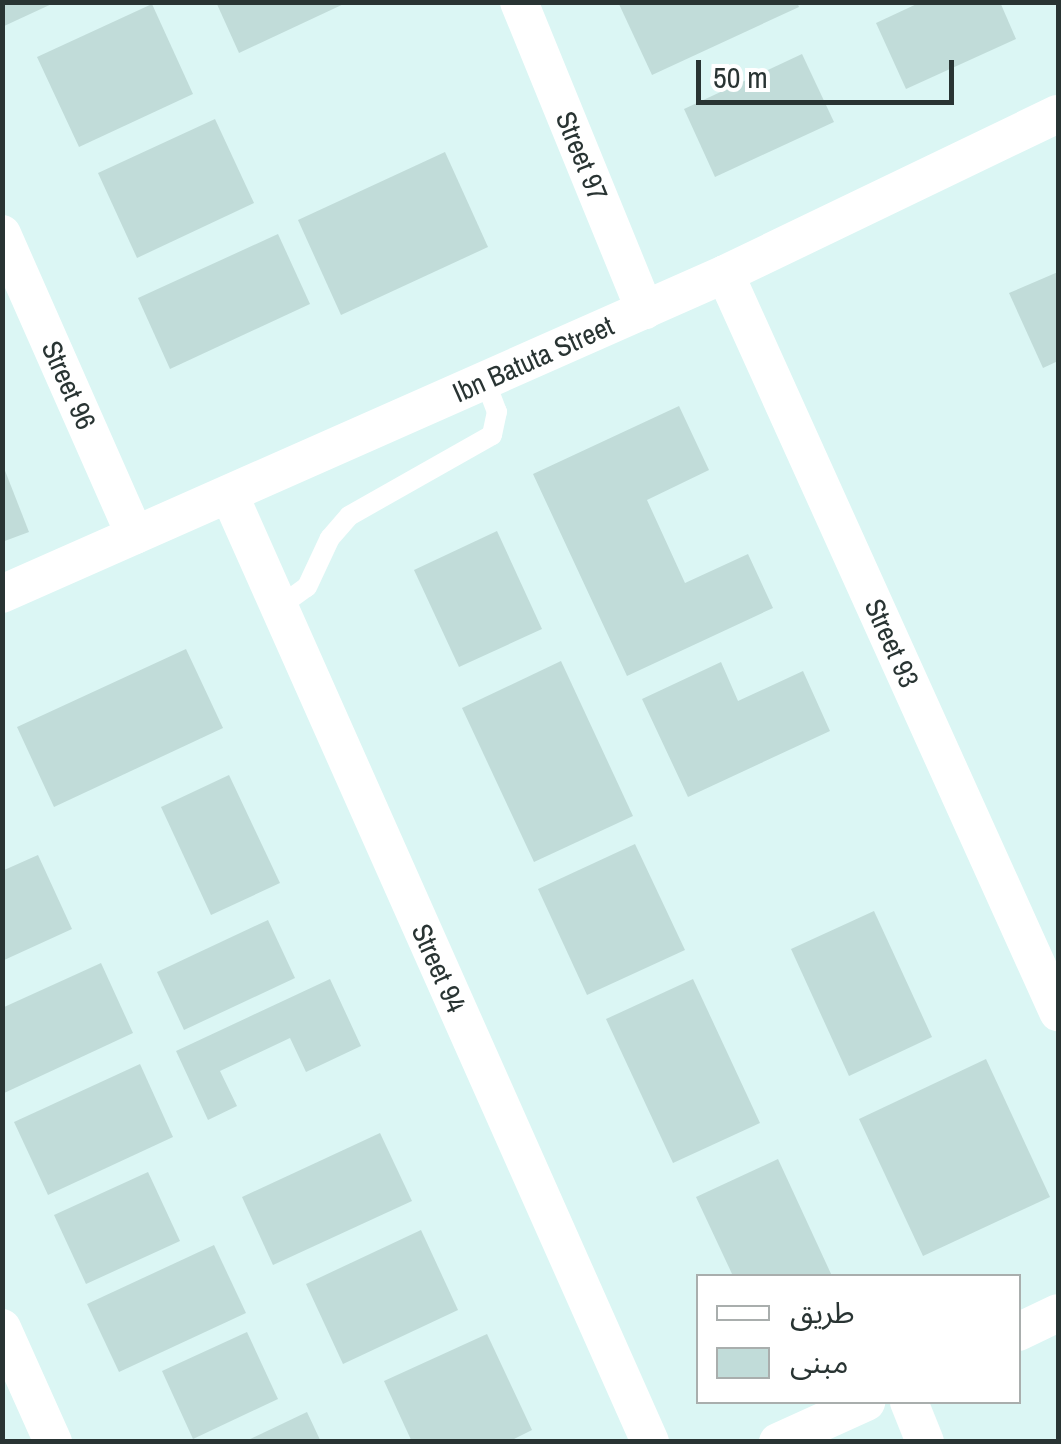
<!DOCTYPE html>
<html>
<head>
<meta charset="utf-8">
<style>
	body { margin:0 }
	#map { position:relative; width:1061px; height:1444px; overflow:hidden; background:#dbf6f4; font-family:"Archivo Narrow","Noto Sans Arabic",sans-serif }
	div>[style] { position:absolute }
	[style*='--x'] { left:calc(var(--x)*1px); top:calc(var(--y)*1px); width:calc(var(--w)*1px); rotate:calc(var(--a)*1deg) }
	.building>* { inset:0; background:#c1dcd9 }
	.lane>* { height:20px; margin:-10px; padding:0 10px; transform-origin:10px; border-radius:10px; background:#fff }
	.street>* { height:38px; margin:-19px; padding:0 19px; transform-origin:19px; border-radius:19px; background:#fff }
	span { translate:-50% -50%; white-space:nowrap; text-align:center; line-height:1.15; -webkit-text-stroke:9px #fff; paint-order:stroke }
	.street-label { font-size:28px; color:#293433 }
	.frame { position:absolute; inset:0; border:5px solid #293433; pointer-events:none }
	.legend { position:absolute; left:696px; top:1274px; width:325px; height:130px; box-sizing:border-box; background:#fff; border:2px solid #a9aead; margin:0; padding:12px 18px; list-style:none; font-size:30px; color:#293433 }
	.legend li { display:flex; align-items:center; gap:20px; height:50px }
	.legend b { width:50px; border:2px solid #a9aead }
	.scale { position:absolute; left:696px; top:60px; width:258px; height:45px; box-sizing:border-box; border:5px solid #293433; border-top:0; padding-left:12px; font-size:30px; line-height:35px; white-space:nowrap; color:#293433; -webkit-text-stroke:8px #fff; paint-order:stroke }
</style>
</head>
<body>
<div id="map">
	<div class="building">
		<div style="clip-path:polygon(2px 2px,56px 2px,2px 27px)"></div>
		<div style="clip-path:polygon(216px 2px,348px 2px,239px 53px)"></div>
		<div style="clip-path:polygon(618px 2px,797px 2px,799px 7px,652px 75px)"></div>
		<div style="clip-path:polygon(921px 2px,1000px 2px,1016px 39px,906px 89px,876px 23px)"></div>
		<div style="clip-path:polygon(152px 4px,193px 94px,79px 147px,37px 57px)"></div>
		<div style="clip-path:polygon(802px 54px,834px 122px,715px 177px,684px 109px)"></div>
		<div style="clip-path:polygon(215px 119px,254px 203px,137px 258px,98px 173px)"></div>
		<div style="clip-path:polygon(445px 152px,488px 247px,341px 315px,298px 220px)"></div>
		<div style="clip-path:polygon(278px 234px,310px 304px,170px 369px,138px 298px)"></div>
		<div style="clip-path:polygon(1058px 272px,1058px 361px,1043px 368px,1009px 293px)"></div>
		<div style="clip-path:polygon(679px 406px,709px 470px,647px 500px,685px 583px,748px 554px,773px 608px,627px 676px,533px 474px)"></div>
		<div style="clip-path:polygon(2px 463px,29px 532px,2px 542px)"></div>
		<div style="clip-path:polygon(497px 531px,542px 629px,459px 667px,414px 570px)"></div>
		<div style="clip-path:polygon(186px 649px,223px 728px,54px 807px,17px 727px)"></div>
		<div style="clip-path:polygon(561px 661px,633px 816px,534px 862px,462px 708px)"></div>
		<div style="clip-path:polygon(721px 662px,738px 701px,803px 671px,830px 731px,688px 797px,642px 699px)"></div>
		<div style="clip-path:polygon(229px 775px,280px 883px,211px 915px,161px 807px)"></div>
		<div style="clip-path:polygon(635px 844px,685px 950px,587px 995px,538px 889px)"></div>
		<div style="clip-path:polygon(38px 855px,72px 929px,2px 961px,2px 871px)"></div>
		<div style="clip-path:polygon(874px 911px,932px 1037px,849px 1076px,791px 949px)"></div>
		<div style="clip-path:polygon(268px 920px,295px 978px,184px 1030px,157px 972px)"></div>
		<div style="clip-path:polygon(101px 963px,133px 1033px,2px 1094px,2px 1008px)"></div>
		<div style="clip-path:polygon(330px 979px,361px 1046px,306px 1072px,290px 1038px,220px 1071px,237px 1106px,208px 1120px,176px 1051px)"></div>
		<div style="clip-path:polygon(693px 979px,760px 1123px,673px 1163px,606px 1019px)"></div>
		<div style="clip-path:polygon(986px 1059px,1050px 1197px,923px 1256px,859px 1119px)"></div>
		<div style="clip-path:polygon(140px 1064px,173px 1137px,48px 1195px,14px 1122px)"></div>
		<div style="clip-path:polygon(380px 1133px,412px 1201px,273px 1265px,242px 1197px)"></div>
		<div style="clip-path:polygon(778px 1159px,832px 1276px,733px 1276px,696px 1197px)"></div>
		<div style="clip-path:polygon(148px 1172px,180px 1241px,86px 1284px,54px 1215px)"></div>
		<div style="clip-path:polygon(421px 1230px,458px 1310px,343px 1364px,306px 1284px)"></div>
		<div style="clip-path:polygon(214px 1245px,246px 1313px,119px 1372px,87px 1304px)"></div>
		<div style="clip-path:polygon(247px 1332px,278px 1399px,193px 1439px,162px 1371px)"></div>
		<div style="clip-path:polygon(487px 1334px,532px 1430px,508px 1442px,412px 1442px,384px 1381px)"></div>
		<div style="clip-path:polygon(307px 1412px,321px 1442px,244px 1442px)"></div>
	</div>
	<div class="lane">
		<div style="--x:279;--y:607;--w:34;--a:-36"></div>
		<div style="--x:307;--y:587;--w:54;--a:-64.9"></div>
		<div style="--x:330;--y:538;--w:29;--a:-49"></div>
		<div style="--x:349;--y:516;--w:164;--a:-29.5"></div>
		<div style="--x:492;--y:435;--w:24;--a:-78"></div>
		<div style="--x:497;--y:412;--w:33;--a:-111"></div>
	</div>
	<div class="street">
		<div style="--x:519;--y:2;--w:333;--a:67.8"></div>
		<div style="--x:2;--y:234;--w:329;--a:66.2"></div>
		<div style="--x:725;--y:274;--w:810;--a:65.71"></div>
		<div style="--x:229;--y:494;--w:1037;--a:66.05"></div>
		<div style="--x:2;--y:594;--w:791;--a:-23.87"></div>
		<div style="--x:725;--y:274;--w:369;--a:-25.7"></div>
		<div style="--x:2;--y:1328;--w:125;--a:65.9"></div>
		<div style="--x:1018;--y:1332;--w:44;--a:-25.4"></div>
		<div style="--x:909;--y:1402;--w:43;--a:68.2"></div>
		<div style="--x:778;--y:1442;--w:97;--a:-24.4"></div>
	</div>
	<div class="street-label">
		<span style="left:582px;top:156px;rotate:68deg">Street 97</span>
		<span style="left:533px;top:359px;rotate:-24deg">Ibn Batuta Street</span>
		<span style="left:69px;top:385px;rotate:66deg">Street 96</span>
		<span style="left:892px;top:643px;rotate:66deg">Street 93</span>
		<span style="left:439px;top:968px;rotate:66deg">Street 94</span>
	</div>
	<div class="frame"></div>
	<ul class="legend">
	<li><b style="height:12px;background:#fff"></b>طريق</li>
	<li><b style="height:28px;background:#c1dcd9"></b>مبنى</li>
	</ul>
	<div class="scale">50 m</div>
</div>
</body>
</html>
